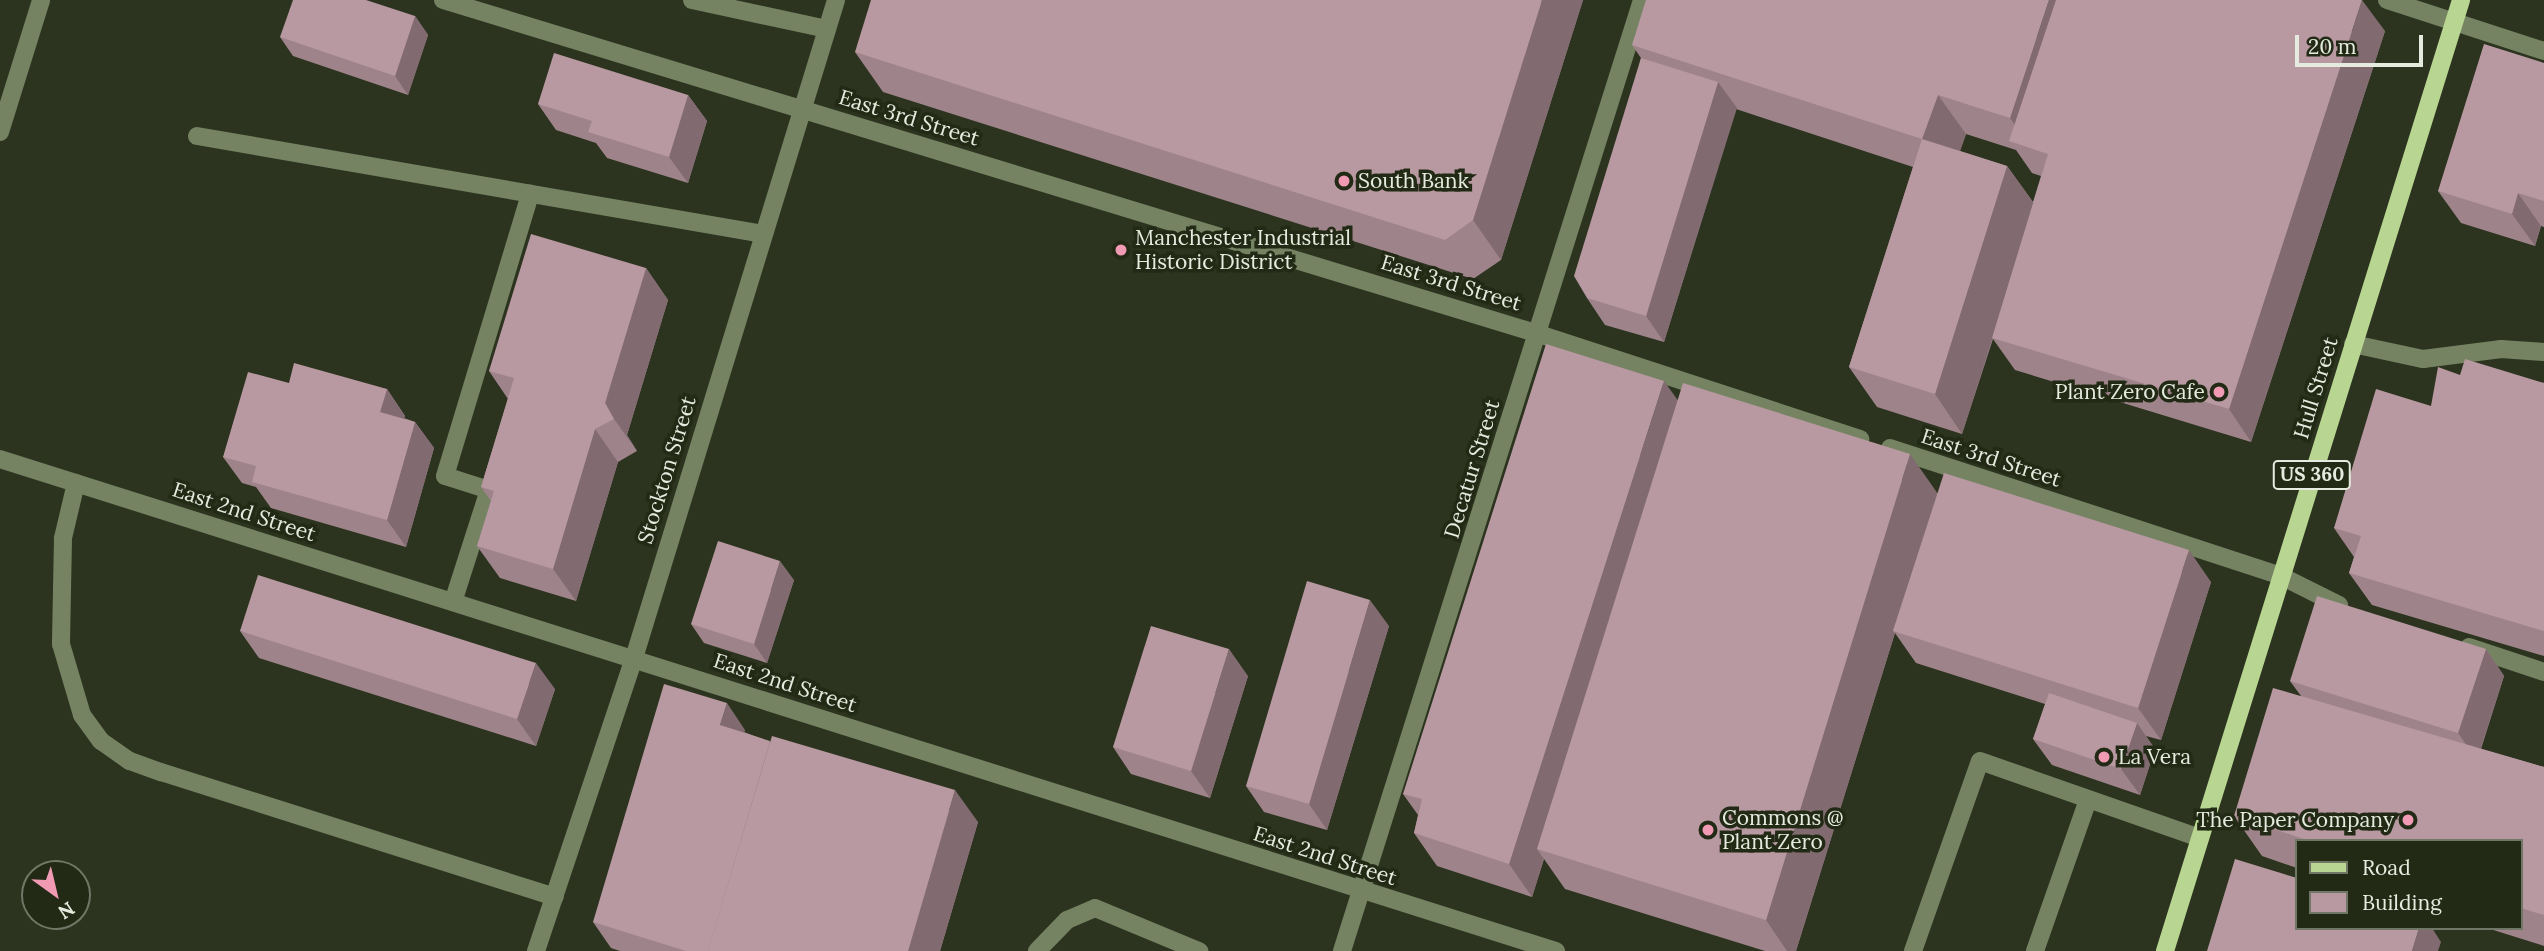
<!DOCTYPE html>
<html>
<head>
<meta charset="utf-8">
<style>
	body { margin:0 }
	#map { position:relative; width:2544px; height:951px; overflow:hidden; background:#2c341f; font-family:Lora,serif }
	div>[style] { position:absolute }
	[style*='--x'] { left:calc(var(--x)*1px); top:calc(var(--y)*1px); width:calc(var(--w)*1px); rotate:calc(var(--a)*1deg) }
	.minor>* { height:18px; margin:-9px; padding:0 9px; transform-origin:9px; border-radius:9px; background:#758363 }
	.major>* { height:18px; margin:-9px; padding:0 9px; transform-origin:9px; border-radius:9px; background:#b9d592 }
	.wall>* { inset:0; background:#9e848a }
	.shaded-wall>* { inset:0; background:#816b71 }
	.building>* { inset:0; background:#b899a1 }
	.dots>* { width:19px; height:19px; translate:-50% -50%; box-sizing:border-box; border:4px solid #222a16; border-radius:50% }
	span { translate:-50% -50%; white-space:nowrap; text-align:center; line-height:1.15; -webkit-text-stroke:7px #222a16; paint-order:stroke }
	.shield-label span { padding:2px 5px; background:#222a16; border:2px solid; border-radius:5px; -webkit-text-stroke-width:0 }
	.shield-label { font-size:19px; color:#e5ebde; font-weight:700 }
	.street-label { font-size:21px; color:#e5ebde }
	.poi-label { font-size:21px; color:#e5ebde }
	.left { translate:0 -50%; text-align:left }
	.right { translate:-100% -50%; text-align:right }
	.legend { position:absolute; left:2295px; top:839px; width:228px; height:91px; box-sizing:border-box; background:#222a16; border:2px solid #707766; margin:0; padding:9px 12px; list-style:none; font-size:21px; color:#e5ebde }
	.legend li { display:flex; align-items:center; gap:14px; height:35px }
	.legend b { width:35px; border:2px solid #707766 }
	.north { position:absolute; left:21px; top:860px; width:70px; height:70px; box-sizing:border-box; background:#222a16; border:2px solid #707766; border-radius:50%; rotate:146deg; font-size:19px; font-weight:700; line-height:28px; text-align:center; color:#e5ebde }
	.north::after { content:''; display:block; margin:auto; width:24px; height:32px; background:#f19ab3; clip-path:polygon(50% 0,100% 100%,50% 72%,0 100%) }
	.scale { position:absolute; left:2295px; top:35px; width:128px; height:32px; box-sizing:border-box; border:4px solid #e5ebde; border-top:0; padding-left:9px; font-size:21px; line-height:24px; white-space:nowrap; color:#e5ebde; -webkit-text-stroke:5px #222a16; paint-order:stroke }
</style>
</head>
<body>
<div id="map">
	<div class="minor">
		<div style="--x:443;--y:0;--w:1146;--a:16.95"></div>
		<div style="--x:1539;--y:334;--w:338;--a:18.1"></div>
		<div style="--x:692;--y:0;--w:138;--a:12.1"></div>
		<div style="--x:2387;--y:0;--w:165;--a:18"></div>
		<div style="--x:0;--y:132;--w:138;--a:-72.7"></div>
		<div style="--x:197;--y:136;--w:574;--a:9.82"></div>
		<div style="--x:2353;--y:344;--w:72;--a:12.1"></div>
		<div style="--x:2423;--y:359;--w:79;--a:-7.3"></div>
		<div style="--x:2501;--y:349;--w:43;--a:4"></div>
		<div style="--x:1890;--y:448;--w:411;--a:18.1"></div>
		<div style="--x:2281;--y:576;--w:65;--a:26.6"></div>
		<div style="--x:0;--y:459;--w:1632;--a:17.55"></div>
		<div style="--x:76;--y:483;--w:57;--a:103.3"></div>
		<div style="--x:63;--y:538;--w:106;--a:91.1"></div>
		<div style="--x:61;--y:644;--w:74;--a:73.5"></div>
		<div style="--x:82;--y:715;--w:32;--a:54"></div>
		<div style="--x:101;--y:741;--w:35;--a:35"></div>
		<div style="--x:130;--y:761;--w:33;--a:20"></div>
		<div style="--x:161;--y:772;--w:413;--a:17.6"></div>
		<div style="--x:453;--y:602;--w:118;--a:-72.2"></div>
		<div style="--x:489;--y:490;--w:46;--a:-162.3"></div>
		<div style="--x:445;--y:476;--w:295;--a:-73.2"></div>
		<div style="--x:2469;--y:647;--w:79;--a:18.4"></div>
		<div style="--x:536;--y:951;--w:309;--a:-71.5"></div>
		<div style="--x:634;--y:658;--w:688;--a:-72.93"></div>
		<div style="--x:1037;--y:951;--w:43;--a:-45.9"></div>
		<div style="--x:1067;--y:920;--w:30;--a:-23"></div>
		<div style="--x:1095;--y:908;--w:113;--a:22.5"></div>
		<div style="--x:1342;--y:951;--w:997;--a:-72.49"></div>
		<div style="--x:1913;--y:951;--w:201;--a:-70.6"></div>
		<div style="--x:1980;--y:761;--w:233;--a:19.3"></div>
		<div style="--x:2035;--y:951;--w:160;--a:-70.7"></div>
	</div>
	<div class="major">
		<div style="--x:2165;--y:951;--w:996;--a:-72.71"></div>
	</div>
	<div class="wall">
		<div style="clip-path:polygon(1583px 0,1501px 260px,1473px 279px,883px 92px,855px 52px)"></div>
		<div style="clip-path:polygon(415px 16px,428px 35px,408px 95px,293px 56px,280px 37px)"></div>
		<div style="clip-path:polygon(evenodd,2385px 31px,2251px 442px,2015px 370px,1993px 339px,1962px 434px,1877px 407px,1849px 367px,1913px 167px,1736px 109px,1664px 342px,1605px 325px,1587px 298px,1641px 58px,1632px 45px,2385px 31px,1966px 134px,2016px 150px,2032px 173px,2041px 176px,2033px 202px,2007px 166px,1960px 151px,1966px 134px)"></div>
		<div style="clip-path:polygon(2544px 63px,2544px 227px,2541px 226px,2535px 246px,2461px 223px,2438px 191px)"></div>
		<div style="clip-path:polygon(688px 95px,707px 121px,688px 183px,607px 158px,596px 143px,556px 130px,538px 104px)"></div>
		<div style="clip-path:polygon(646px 268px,668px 300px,627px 435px,637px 451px,618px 462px,576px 601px,500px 578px,477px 546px,491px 501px,481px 487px,508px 399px,489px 371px)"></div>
		<div style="clip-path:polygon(2460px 375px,2544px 383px,2544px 656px,2372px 605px,2349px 573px,2354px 557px,2334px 528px,2431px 406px)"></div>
		<div style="clip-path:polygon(289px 383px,387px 389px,405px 416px,404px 418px,415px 422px,434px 448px,406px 547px,271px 508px,256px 487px,242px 483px,223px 457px)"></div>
		<div style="clip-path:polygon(1678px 401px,1937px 493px,2211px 582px,2161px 740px,2146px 736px,2155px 749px,2140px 795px,2052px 765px,2033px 739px,2045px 704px,1916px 663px,1895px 633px,1796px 951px,1765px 951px,1565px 889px,1544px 859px,1532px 897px,1437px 866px,1414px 833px,1418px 815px,1403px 794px)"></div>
		<div style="clip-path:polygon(794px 580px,767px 663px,704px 643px,691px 624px)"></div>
		<div style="clip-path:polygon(1389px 626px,1327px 830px,1264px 812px,1246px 786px)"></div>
		<div style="clip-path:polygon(240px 631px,555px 689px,536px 746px,259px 658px)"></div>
		<div style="clip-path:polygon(2486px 649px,2504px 676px,2481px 749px,2544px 767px,2544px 946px,2487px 928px,2521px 928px,2521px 841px,2297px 841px,2297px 868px,2262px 856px,2234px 816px,2301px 696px,2290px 681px)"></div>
		<div style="clip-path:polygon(1248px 676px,1210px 798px,1131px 774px,1113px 747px)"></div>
		<div style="clip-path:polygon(745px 730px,744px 732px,978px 822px,940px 951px,620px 951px,611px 948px,593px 922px)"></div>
	</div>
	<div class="shaded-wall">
		<div style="clip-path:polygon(1542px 0,1583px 0,1501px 260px,1473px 220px)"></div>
		<div style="clip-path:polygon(2049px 0,2090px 0,2031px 148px,2010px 118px)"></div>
		<div style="clip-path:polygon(2362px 0,2385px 31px,2251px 442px,2229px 409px)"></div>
		<div style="clip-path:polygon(415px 16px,428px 35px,408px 95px,395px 76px)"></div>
		<div style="clip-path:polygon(1718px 82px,1737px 108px,1664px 342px,1646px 316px)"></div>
		<div style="clip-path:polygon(688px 95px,707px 121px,688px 183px,669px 157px)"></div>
		<div style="clip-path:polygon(1938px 95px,1966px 134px,1950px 179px,1922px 139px)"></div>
		<div style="clip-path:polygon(2007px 166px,2035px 205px,1962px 434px,1935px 394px)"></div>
		<div style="clip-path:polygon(2518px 193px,2541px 226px,2535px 246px,2512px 214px)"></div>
		<div style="clip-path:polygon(646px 268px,668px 300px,627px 435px,637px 451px,614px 419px,605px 403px)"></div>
		<div style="clip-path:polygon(1664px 381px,1687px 413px,1537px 849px,1544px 859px,1532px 897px,1509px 864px)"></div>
		<div style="clip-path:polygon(387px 389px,405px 416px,399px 438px,380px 412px)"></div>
		<div style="clip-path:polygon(415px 422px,434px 448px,406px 547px,387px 520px)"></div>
		<div style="clip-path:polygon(595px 429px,618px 462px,576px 601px,553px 569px)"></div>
		<div style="clip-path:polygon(1910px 454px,1938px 494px,1893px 631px,1895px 633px,1796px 951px,1787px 951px,1766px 920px)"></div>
		<div style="clip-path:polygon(2189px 550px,2211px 582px,2161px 740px,2138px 708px)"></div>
		<div style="clip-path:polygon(780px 561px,794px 580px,767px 663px,754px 644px)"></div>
		<div style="clip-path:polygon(1370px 600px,1389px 626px,1327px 830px,1309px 804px)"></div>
		<div style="clip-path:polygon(1229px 649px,1248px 676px,1210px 798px,1191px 771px)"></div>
		<div style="clip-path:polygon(2486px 649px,2504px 676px,2477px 760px,2458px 733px)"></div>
		<div style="clip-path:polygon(536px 663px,555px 689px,536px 746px,517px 719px)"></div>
		<div style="clip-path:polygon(727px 703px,745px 730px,739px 751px,720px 725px)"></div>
		<div style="clip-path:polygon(2137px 723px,2155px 749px,2140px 795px,2121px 769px)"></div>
		<div style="clip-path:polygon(955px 790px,978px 822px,940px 951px,908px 951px)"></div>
		<div style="clip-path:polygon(2419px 928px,2432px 928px,2441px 942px,2438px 951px,2412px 951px)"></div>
	</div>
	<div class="building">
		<div style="clip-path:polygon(293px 0,366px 0,415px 16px,395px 76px,280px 37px)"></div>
		<div style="clip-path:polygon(871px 0,1542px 0,1473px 220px,1445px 240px,855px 52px)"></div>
		<div style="clip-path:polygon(1646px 0,2049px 0,2010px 118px,1938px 95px,1922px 139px,1632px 45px)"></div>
		<div style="clip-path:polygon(2056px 0,2362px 0,2229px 409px,1992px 338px,2048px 154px,2009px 141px)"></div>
		<div style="clip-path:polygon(2484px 44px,2544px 63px,2544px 201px,2518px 193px,2512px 214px,2438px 191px)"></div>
		<div style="clip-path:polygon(554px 53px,688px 95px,669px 157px,588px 132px,592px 121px,538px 104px)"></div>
		<div style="clip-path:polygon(1641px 58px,1718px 82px,1646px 316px,1587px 298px,1574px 276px)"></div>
		<div style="clip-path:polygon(1922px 139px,2007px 166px,1935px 394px,1849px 367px)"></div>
		<div style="clip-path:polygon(531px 234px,646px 268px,605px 403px,614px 419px,595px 429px,553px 569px,477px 546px,494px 491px,481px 487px,514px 378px,489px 371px)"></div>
		<div style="clip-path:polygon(1546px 344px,1664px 381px,1509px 864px,1414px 833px,1422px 799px,1403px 794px)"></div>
		<div style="clip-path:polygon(2465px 359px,2544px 383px,2544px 631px,2349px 573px,2361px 536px,2334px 528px,2376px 389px,2431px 406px,2438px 367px,2460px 375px)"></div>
		<div style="clip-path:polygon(294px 363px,387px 389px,380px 412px,415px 422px,387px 520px,252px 482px,256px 466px,223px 457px,248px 372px,289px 383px)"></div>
		<div style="clip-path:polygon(1683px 383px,1910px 454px,1766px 920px,1537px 849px)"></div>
		<div style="clip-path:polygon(1944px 473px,2189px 550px,2138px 708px,1893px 631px)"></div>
		<div style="clip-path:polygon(718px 541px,780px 561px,754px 644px,691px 624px)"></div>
		<div style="clip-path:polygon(258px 575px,536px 663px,517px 719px,240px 631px)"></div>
		<div style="clip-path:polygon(1307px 581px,1370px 600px,1309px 804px,1246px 786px)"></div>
		<div style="clip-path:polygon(2317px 596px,2486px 649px,2458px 733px,2290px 681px)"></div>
		<div style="clip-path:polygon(1151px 626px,1229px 649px,1191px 771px,1113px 747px)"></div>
		<div style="clip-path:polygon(664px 684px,727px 703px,720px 725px,770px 741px,708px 951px,686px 951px,593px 922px)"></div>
		<div style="clip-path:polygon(2273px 688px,2544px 767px,2544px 915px,2521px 908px,2521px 841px,2310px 841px,2234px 816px)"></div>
		<div style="clip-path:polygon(2049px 693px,2137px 723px,2121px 769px,2033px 739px)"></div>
		<div style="clip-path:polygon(772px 736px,955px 790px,908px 951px,708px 951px)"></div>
		<div style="clip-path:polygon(2235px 859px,2297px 878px,2297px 928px,2419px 928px,2412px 951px,2207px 951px)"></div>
	</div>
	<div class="dots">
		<div style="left:1344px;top:181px;background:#f19ab3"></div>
		<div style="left:1121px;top:250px;background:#f19ab3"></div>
		<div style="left:2219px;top:392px;background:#f19ab3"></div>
		<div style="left:2104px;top:757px;background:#f19ab3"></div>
		<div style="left:2408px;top:820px;background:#f19ab3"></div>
		<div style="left:1708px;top:830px;background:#f19ab3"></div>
	</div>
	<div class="shield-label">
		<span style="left:2312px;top:475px">US 360</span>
	</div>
	<div class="street-label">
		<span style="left:909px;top:118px;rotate:17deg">East 3rd Street</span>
		<span style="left:1451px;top:283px;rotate:17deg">East 3rd Street</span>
		<span style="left:2316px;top:388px;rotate:-73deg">Hull Street</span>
		<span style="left:1991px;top:458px;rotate:18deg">East 3rd Street</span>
		<span style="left:1472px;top:469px;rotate:-73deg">Decatur Street</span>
		<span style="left:667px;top:470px;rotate:-73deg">Stockton Street</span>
		<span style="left:244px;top:512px;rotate:18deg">East 2nd Street</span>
		<span style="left:785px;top:683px;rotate:18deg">East 2nd Street</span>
		<span style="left:1325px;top:856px;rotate:18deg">East 2nd Street</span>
	</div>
	<div class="poi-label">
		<span class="left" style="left:1358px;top:181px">South Bank</span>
		<span class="left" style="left:1135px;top:250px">Manchester Industrial<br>Historic District</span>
		<span class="right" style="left:2205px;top:392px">Plant Zero Cafe</span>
		<span class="left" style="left:2118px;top:757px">La Vera</span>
		<span class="left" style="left:1722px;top:830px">Commons @<br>Plant Zero</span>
		<span class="right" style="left:2394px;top:820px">The Paper Company</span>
	</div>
	<ul class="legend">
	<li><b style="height:9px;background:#b9d592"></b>Road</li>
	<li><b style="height:19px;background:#b899a1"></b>Building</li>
	</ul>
	<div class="north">N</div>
	<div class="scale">20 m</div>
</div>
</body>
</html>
